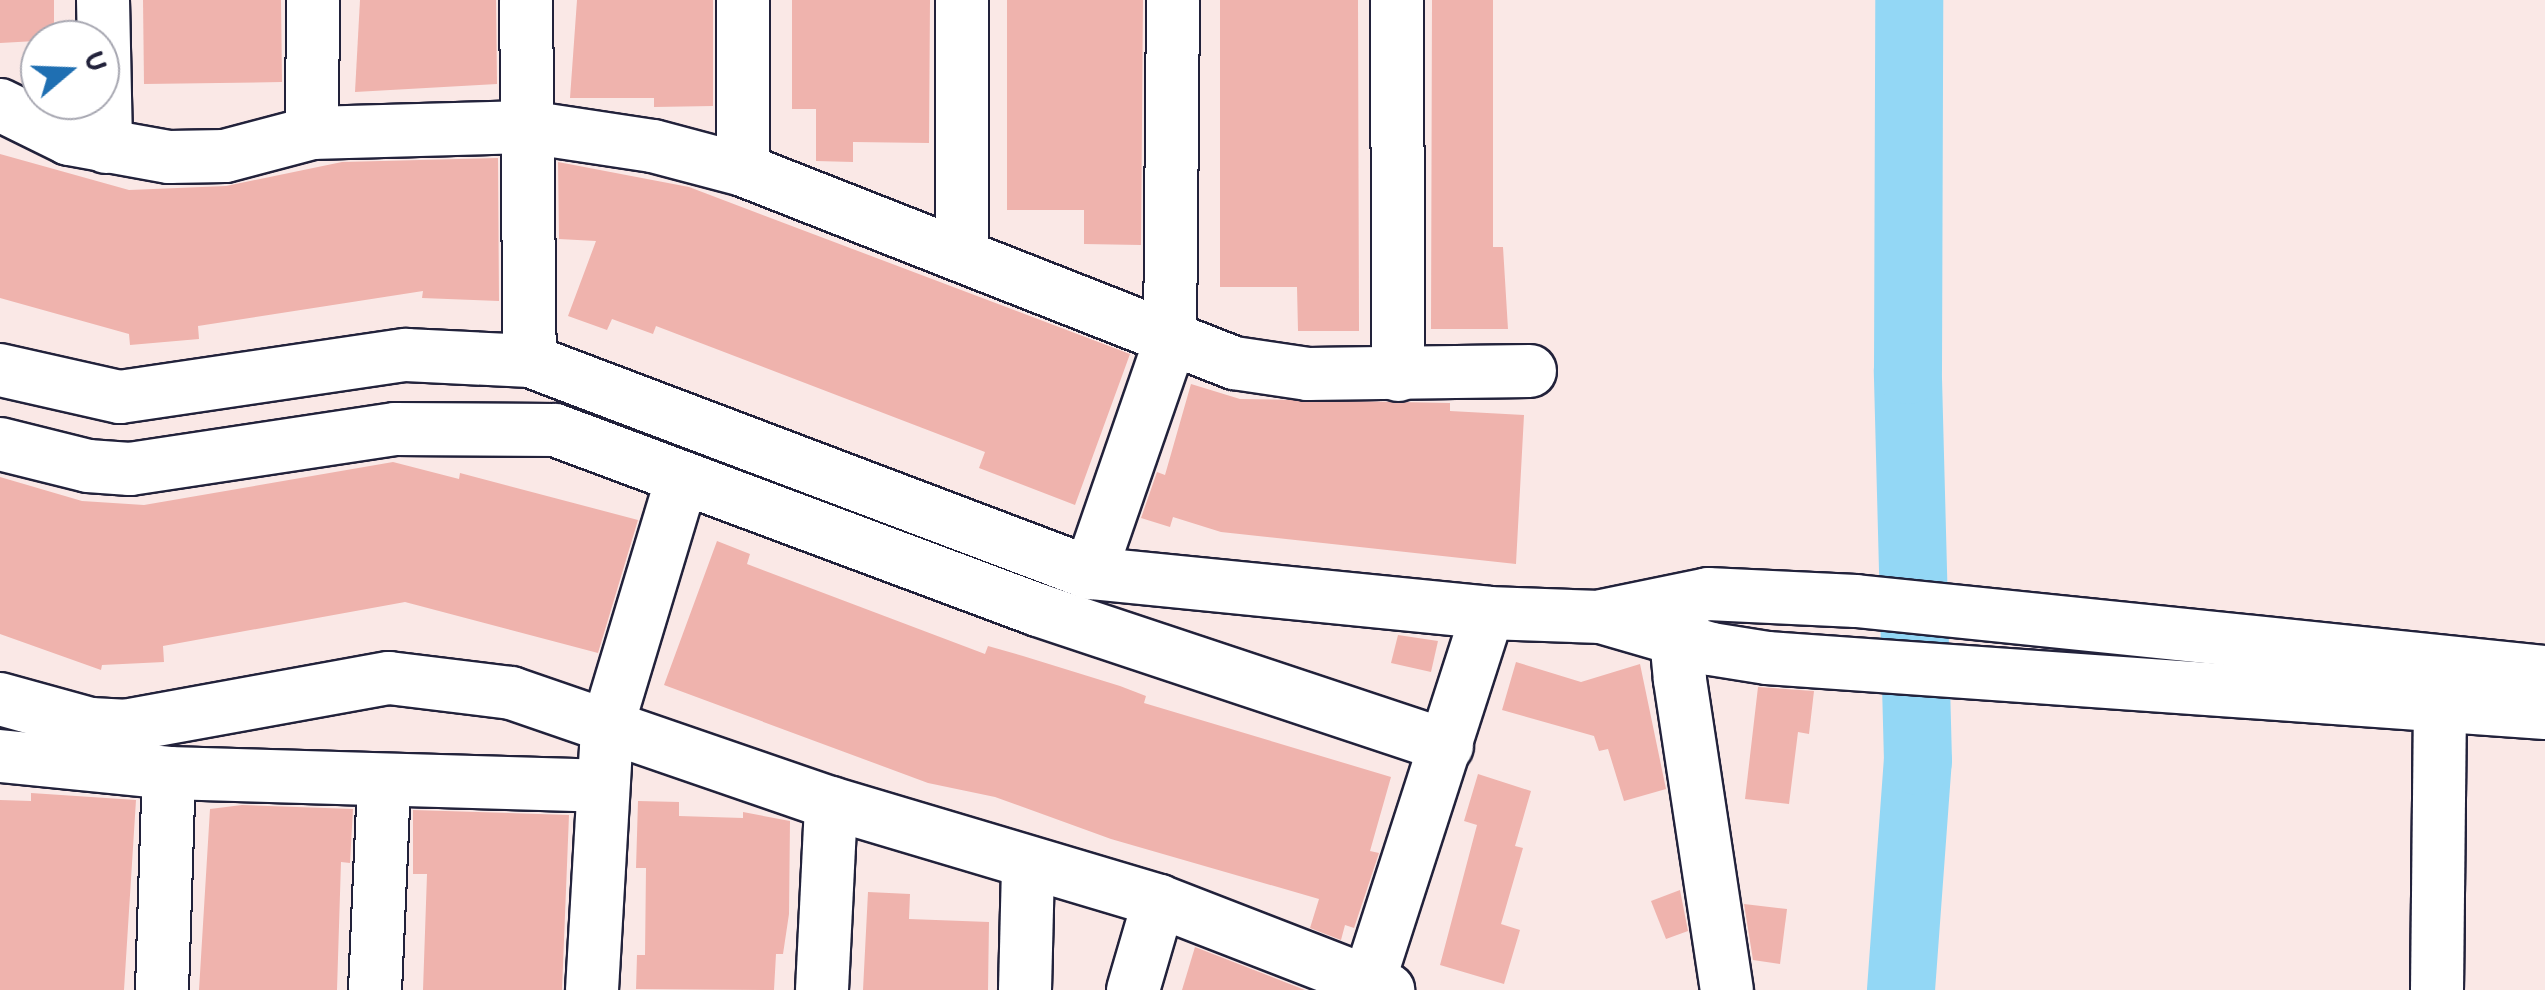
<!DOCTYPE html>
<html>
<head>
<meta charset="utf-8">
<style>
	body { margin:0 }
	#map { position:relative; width:2545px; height:990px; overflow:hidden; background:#fae8e6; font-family:Itim,sans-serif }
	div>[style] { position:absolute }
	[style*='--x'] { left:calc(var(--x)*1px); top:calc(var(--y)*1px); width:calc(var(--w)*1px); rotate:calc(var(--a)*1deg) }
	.river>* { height:68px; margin:-34px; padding:0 34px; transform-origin:34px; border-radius:34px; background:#93d7f5 }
	.building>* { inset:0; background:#efb3ad }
	.roads { filter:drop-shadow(2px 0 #22223b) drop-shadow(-2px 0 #22223b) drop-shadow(0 2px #22223b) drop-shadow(0 -2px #22223b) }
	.minor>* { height:52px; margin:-26px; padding:0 26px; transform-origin:26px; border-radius:26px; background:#fff }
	span { translate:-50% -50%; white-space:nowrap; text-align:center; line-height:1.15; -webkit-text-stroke:9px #fff; paint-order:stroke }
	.north { position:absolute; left:20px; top:20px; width:100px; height:100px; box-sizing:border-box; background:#fff; border:2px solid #a7a7b1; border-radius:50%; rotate:71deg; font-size:28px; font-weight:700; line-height:40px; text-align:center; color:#22223b }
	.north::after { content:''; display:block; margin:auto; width:35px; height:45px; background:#1f6fb2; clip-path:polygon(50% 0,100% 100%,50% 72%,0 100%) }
</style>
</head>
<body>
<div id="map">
	<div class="river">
		<div style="--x:1901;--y:990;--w:230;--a:-85.8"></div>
		<div style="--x:1918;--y:761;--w:391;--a:-91.5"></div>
		<div style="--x:1908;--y:370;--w:370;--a:-89.8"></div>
	</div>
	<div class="building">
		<div style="clip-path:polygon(0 0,54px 0,54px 40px,0 43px)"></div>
		<div style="clip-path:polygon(143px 0,281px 0,282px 82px,144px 84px)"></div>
		<div style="clip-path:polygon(360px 0,496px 0,497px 84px,355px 92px)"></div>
		<div style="clip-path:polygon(577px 0,713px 0,713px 106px,654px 107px,654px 98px,570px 98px)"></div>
		<div style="clip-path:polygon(792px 0,930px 0,929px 143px,853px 142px,853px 162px,816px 161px,816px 109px,792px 109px)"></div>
		<div style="clip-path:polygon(1007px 0,1143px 0,1141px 245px,1084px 244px,1084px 210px,1007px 210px)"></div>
		<div style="clip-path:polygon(1220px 0,1358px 0,1359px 331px,1298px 331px,1297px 287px,1220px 287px)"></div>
		<div style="clip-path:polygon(1432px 0,1493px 0,1493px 247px,1503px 247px,1508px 329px,1431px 329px)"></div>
		<div style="clip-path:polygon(0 154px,129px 190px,226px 186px,342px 162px,498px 158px,499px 301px,422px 298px,423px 291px,198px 326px,199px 339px,130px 345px,129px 334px,0 298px)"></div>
		<div style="clip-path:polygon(558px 162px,689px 187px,1130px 354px,1075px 505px,979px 468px,985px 452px,656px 326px,653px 334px,612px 319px,607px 330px,568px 316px,596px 241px,559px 239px)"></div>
		<div style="clip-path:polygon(1191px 384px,1240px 399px,1450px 403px,1450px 411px,1524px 415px,1516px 564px,1221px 532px,1173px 517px,1170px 527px,1141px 518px,1157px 472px,1165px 475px)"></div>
		<div style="clip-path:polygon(393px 462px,459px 479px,460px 473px,638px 520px,598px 653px,405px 602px,163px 646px,164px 662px,102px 665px,101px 670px,0 634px,0 477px,82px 501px,144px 505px)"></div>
		<div style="clip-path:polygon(717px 541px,750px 554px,747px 564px,985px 654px,988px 646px,1023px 656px,1120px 686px,1146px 696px,1144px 703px,1391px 777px,1370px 851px,1379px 853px,1354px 928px,1345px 925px,1341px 940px,1310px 928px,1319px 899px,1111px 839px,995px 797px,928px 783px,664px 685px)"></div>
		<div style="clip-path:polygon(1398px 635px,1438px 641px,1431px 672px,1391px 663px)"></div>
		<div style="clip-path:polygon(1516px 662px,1581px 682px,1640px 664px,1666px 789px,1624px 801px,1608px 749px,1599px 751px,1594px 736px,1502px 710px)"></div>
		<div style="clip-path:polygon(1758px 687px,1814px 691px,1809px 734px,1798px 732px,1789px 804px,1745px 799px)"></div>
		<div style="clip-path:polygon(1478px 774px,1531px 791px,1515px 846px,1523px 848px,1501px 924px,1520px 930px,1504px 984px,1440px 965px,1477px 825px,1464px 821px)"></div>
		<div style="clip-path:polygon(31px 793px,136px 800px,124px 990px,0 990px,0 800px,31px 801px)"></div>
		<div style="clip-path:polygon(638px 801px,679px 802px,679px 816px,743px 818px,743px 812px,790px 821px,789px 914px,783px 954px,776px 954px,774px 990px,636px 989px,637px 955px,645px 955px,646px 868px,636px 868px)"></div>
		<div style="clip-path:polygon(242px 805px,353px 809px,350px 863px,341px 862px,337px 990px,199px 990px,210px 809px)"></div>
		<div style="clip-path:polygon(413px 810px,569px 815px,562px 990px,423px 990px,427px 874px,413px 874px)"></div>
		<div style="clip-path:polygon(1680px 890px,1688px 931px,1666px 939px,1651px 901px)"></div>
		<div style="clip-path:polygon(868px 892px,910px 894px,909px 919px,989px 922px,988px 990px,863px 990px)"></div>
		<div style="clip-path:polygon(1744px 904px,1787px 909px,1780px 964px,1753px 960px)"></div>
		<div style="clip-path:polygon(1195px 947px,1305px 990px,1182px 990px)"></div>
	</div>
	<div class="roads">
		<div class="minor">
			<div style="--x:103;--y:0;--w:147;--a:88.8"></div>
			<div style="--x:526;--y:0;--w:361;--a:89.4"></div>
			<div style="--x:743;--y:0;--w:170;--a:90"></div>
			<div style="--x:962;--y:0;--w:252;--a:90"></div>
			<div style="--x:1397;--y:0;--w:375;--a:89.8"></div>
			<div style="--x:0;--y:105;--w:77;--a:26.2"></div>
			<div style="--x:69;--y:139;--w:102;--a:10.2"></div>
			<div style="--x:169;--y:157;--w:56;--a:-1"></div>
			<div style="--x:225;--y:156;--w:90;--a:-14.8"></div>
			<div style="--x:312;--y:133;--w:215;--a:-1.6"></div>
			<div style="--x:527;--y:127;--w:127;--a:8.6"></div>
			<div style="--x:653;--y:146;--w:93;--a:14.9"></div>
			<div style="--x:743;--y:170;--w:528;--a:21.46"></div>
			<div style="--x:1234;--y:363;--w:75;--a:8.5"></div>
			<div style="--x:1308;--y:374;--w:222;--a:-0.8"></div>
			<div style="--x:312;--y:133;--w:133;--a:-89.6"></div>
			<div style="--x:0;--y:370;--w:123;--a:12.7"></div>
			<div style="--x:120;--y:397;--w:289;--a:-8.4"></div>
			<div style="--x:406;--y:355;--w:124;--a:2.8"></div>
			<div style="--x:530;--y:361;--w:599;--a:20.74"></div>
			<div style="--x:1090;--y:573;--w:400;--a:5.7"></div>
			<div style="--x:1488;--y:613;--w:113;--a:2"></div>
			<div style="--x:1601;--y:617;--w:115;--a:16.2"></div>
			<div style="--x:1711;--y:649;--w:57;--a:9.1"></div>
			<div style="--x:1767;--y:658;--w:780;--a:4.04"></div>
			<div style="--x:0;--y:444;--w:91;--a:14"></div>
			<div style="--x:88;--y:466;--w:42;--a:4.1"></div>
			<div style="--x:130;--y:469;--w:268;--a:-8.6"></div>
			<div style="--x:395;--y:429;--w:160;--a:0.4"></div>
			<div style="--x:555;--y:430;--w:515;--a:20.44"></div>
			<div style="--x:1038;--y:610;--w:431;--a:18.4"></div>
			<div style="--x:1090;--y:573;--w:244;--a:-70.9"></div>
			<div style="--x:1170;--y:342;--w:342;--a:-89.5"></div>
			<div style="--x:1685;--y:607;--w:32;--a:106"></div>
			<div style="--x:1676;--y:638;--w:42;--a:84.6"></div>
			<div style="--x:1680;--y:680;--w:314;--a:81.4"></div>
			<div style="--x:1602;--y:616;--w:108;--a:-11.7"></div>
			<div style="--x:1708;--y:594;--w:148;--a:2.7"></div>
			<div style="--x:1856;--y:601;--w:693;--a:5.88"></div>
			<div style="--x:0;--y:699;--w:94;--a:15.4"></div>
			<div style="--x:91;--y:724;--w:33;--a:3"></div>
			<div style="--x:124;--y:726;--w:269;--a:-10.3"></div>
			<div style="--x:389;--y:678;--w:123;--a:7"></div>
			<div style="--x:511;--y:693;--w:338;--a:19"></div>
			<div style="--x:831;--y:803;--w:342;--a:16.6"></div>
			<div style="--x:1159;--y:901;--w:246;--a:21.2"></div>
			<div style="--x:0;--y:756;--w:170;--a:5.7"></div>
			<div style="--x:169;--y:773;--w:431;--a:1.7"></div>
			<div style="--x:162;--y:990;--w:217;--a:-88.2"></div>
			<div style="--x:375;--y:990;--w:210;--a:-87.5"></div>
			<div style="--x:592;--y:990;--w:263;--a:-86.7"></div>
			<div style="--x:607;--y:727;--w:259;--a:-73.2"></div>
			<div style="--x:822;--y:990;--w:187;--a:-87.2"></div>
			<div style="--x:1025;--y:990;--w:126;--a:-88.6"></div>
			<div style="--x:1133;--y:990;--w:93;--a:-73.7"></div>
			<div style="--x:1366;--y:990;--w:396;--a:-72.1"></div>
			<div style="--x:2437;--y:990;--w:285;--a:-89.4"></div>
		</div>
	</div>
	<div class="north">U</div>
</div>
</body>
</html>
